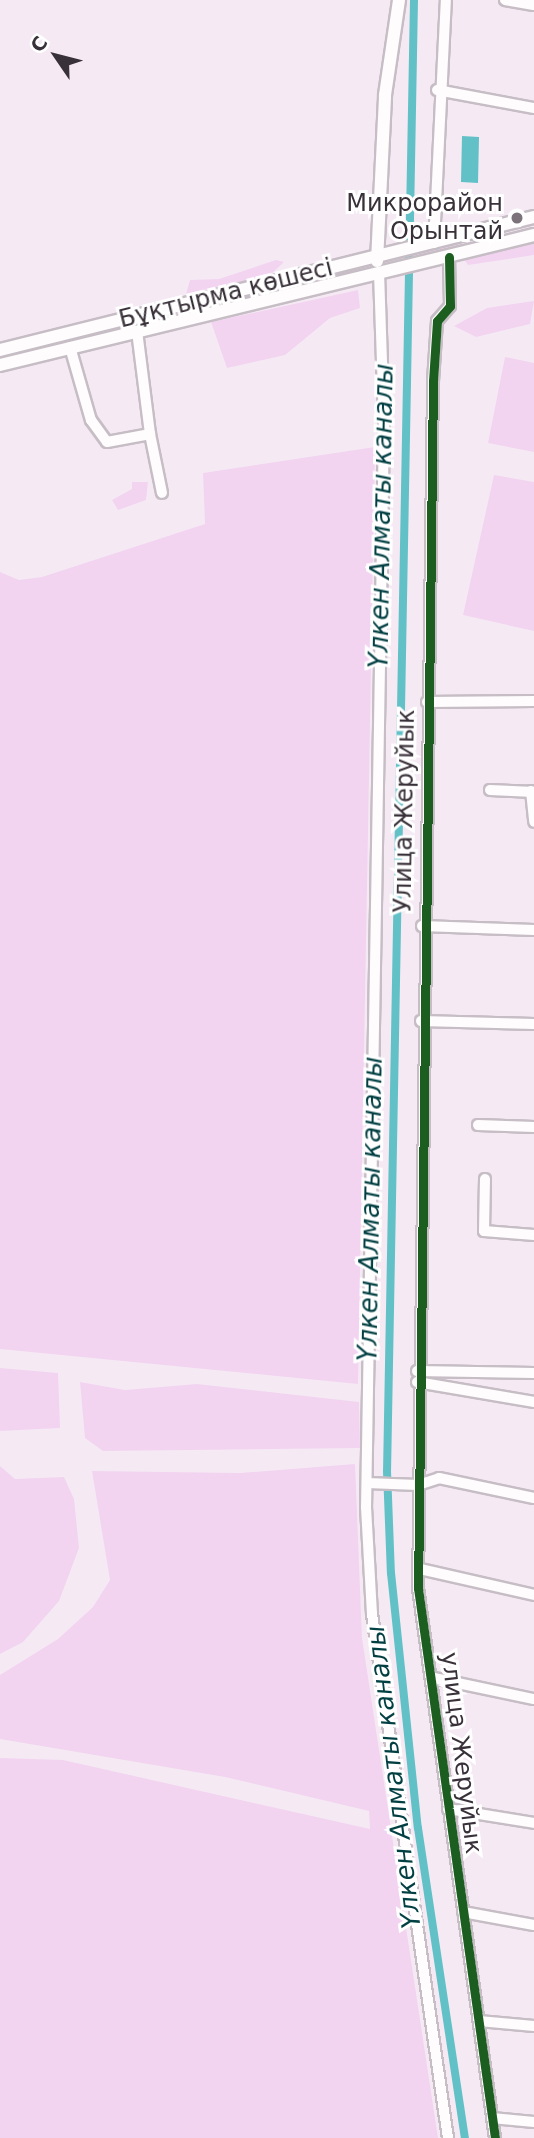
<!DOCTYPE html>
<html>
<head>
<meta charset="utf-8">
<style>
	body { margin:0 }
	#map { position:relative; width:534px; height:2138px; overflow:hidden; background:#f5eaf4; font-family:"DejaVu Sans",sans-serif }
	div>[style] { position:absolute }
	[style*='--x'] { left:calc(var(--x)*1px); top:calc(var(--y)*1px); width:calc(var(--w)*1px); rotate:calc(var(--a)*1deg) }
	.green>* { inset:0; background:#f2d4f1 }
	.water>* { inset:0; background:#61c1c7 }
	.canal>* { height:8px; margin:-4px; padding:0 4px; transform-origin:4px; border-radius:4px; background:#61c1c7 }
	.roads { filter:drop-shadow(2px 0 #c6bdc5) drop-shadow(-2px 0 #c6bdc5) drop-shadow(0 2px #c6bdc5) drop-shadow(0 -2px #c6bdc5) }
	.minor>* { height:10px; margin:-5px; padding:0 5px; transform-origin:5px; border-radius:5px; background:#fefcfd }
	.major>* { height:12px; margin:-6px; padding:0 6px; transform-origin:6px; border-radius:6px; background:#fefcfd }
	.cycleway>* { height:9px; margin:-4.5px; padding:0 4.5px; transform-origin:4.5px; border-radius:4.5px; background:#1b5e20 }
	.dots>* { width:19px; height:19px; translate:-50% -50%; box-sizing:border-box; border:4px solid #fff; border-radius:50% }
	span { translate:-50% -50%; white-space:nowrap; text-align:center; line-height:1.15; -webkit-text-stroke:6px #fff; paint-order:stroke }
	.poi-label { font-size:24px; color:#393139 }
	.right { translate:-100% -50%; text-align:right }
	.street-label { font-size:24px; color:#393139 }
	.water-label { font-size:26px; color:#023f42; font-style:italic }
	.north { position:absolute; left:21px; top:21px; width:70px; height:70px; -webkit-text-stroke:5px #fff; paint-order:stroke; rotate:305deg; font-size:19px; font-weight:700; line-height:28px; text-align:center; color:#393139 }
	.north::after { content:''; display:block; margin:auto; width:24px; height:32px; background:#393139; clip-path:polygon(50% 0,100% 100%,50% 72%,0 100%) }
</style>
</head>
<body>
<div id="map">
	<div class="green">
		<div style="clip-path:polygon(534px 237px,534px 255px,468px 265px,464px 259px)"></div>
		<div style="clip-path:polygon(460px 241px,462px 247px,207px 306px,210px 304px)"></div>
		<div style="clip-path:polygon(276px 260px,284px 262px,265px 280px,186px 294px,190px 280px,219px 279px)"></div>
		<div style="clip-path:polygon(358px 290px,360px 308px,330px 318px,285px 355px,227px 368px,211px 322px)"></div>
		<div style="clip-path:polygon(534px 301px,530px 324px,476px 337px,454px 326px,487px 308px)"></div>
		<div style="clip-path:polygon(194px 310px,193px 312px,5px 357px,7px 354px)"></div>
		<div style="clip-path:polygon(505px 357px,534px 363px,534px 452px,488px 443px)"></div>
		<div style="clip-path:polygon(375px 447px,358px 1384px,0 1349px,0 572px,19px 580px,42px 577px,205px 524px,203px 473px)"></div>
		<div style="clip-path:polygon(494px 475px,534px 482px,534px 631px,463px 615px)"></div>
		<div style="clip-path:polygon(132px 482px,148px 482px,146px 500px,118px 510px,112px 500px,132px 489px)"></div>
		<div style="clip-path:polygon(0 1368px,58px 1373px,60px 1428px,0 1431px)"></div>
		<div style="clip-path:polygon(80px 1382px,125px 1390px,197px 1384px,359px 1402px,360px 1448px,103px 1451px,85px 1438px)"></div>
		<div style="clip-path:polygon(355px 1464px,362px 1638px,438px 2138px,0 2138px,0 1758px,63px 1760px,370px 1829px,369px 1811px,225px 1777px,0 1739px,0 1675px,58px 1639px,93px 1607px,110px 1580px,92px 1471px,240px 1473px)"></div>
		<div style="clip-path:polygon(0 1466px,15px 1479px,64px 1477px,74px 1499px,79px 1548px,59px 1601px,23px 1642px,0 1654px)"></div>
	</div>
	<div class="water">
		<div style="clip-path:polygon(462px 136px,479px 137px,478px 183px,461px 182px)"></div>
	</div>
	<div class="canal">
		<div style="--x:414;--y:0;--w:1471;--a:91.05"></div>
		<div style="--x:387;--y:1471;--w:102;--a:87.8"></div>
		<div style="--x:391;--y:1573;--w:256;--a:84"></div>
		<div style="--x:418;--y:1828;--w:314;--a:81.4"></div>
	</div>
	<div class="roads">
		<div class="minor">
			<div style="--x:505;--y:0;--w:29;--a:10"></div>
			<div style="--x:437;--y:90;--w:99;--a:10.5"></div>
			<div style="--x:434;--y:243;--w:243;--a:-87.2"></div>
			<div style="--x:449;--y:257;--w:49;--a:88.8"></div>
			<div style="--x:450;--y:306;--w:20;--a:131"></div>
			<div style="--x:437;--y:321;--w:60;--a:93.8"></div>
			<div style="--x:433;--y:381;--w:1207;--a:90.71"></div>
			<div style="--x:418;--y:1588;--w:555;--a:82.03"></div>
			<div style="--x:379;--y:272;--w:152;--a:88.1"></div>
			<div style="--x:384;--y:424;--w:1083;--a:90.95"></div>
			<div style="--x:366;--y:1507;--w:107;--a:86.8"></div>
			<div style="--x:372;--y:1614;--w:529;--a:81.75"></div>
			<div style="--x:137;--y:331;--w:104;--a:82.8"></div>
			<div style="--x:70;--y:347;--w:76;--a:74"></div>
			<div style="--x:91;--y:420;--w:27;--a:54"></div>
			<div style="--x:107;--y:442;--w:44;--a:-10.5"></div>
			<div style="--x:150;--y:434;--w:60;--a:78.5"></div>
			<div style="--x:427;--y:702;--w:107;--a:-0.5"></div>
			<div style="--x:490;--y:790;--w:44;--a:2.6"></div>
			<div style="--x:531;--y:791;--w:31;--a:84"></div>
			<div style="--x:422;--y:926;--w:112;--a:2"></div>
			<div style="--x:421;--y:1021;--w:113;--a:1.5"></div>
			<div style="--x:478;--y:1125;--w:56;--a:2"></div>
			<div style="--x:485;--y:1179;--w:52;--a:91.1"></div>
			<div style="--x:484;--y:1231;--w:50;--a:4.6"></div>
			<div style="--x:417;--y:1371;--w:117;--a:1"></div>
			<div style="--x:417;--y:1382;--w:119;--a:9.7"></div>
			<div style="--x:367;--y:1483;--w:51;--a:2.2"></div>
			<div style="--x:418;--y:1485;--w:22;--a:-18"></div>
			<div style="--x:439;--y:1478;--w:97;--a:11.9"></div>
			<div style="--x:420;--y:1569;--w:117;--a:12.8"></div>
			<div style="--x:434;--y:1678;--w:102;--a:11.9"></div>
			<div style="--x:448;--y:1809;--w:87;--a:9.2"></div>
			<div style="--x:463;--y:1912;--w:72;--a:10.4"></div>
			<div style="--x:479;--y:2021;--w:55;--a:5.2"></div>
			<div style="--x:492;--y:2118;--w:42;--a:5.4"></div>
		</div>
		<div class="major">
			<div style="--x:377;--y:261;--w:166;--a:-87.2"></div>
			<div style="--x:385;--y:95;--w:96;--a:-81.6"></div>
			<div style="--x:0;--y:350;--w:550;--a:-13.99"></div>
			<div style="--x:0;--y:365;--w:550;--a:-13.68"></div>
		</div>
	</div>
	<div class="cycleway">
		<div style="--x:449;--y:257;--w:49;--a:88.8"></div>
		<div style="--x:450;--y:306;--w:20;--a:131"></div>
		<div style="--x:437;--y:321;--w:60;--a:93.8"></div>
		<div style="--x:433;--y:381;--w:1207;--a:90.71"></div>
		<div style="--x:418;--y:1588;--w:555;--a:82.03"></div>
	</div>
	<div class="dots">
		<div style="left:517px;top:218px;background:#7b727a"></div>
	</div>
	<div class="poi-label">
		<span class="right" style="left:503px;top:218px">Микрорайон<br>Орынтай</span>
	</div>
	<div class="street-label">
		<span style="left:226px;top:294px;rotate:-14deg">Бұқтырма көшесі</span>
		<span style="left:405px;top:811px;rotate:-89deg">Улица Жеруйык</span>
		<span style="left:461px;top:1753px;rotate:83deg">улица Жеруйык</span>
	</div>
	<div class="water-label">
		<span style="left:382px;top:516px;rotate:-89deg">Үлкен Алматы каналы</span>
		<span style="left:371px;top:1209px;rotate:-89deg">Үлкен Алматы каналы</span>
		<span style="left:394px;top:1777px;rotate:-97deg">Үлкен Алматы каналы</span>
	</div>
	<div class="north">С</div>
</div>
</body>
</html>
